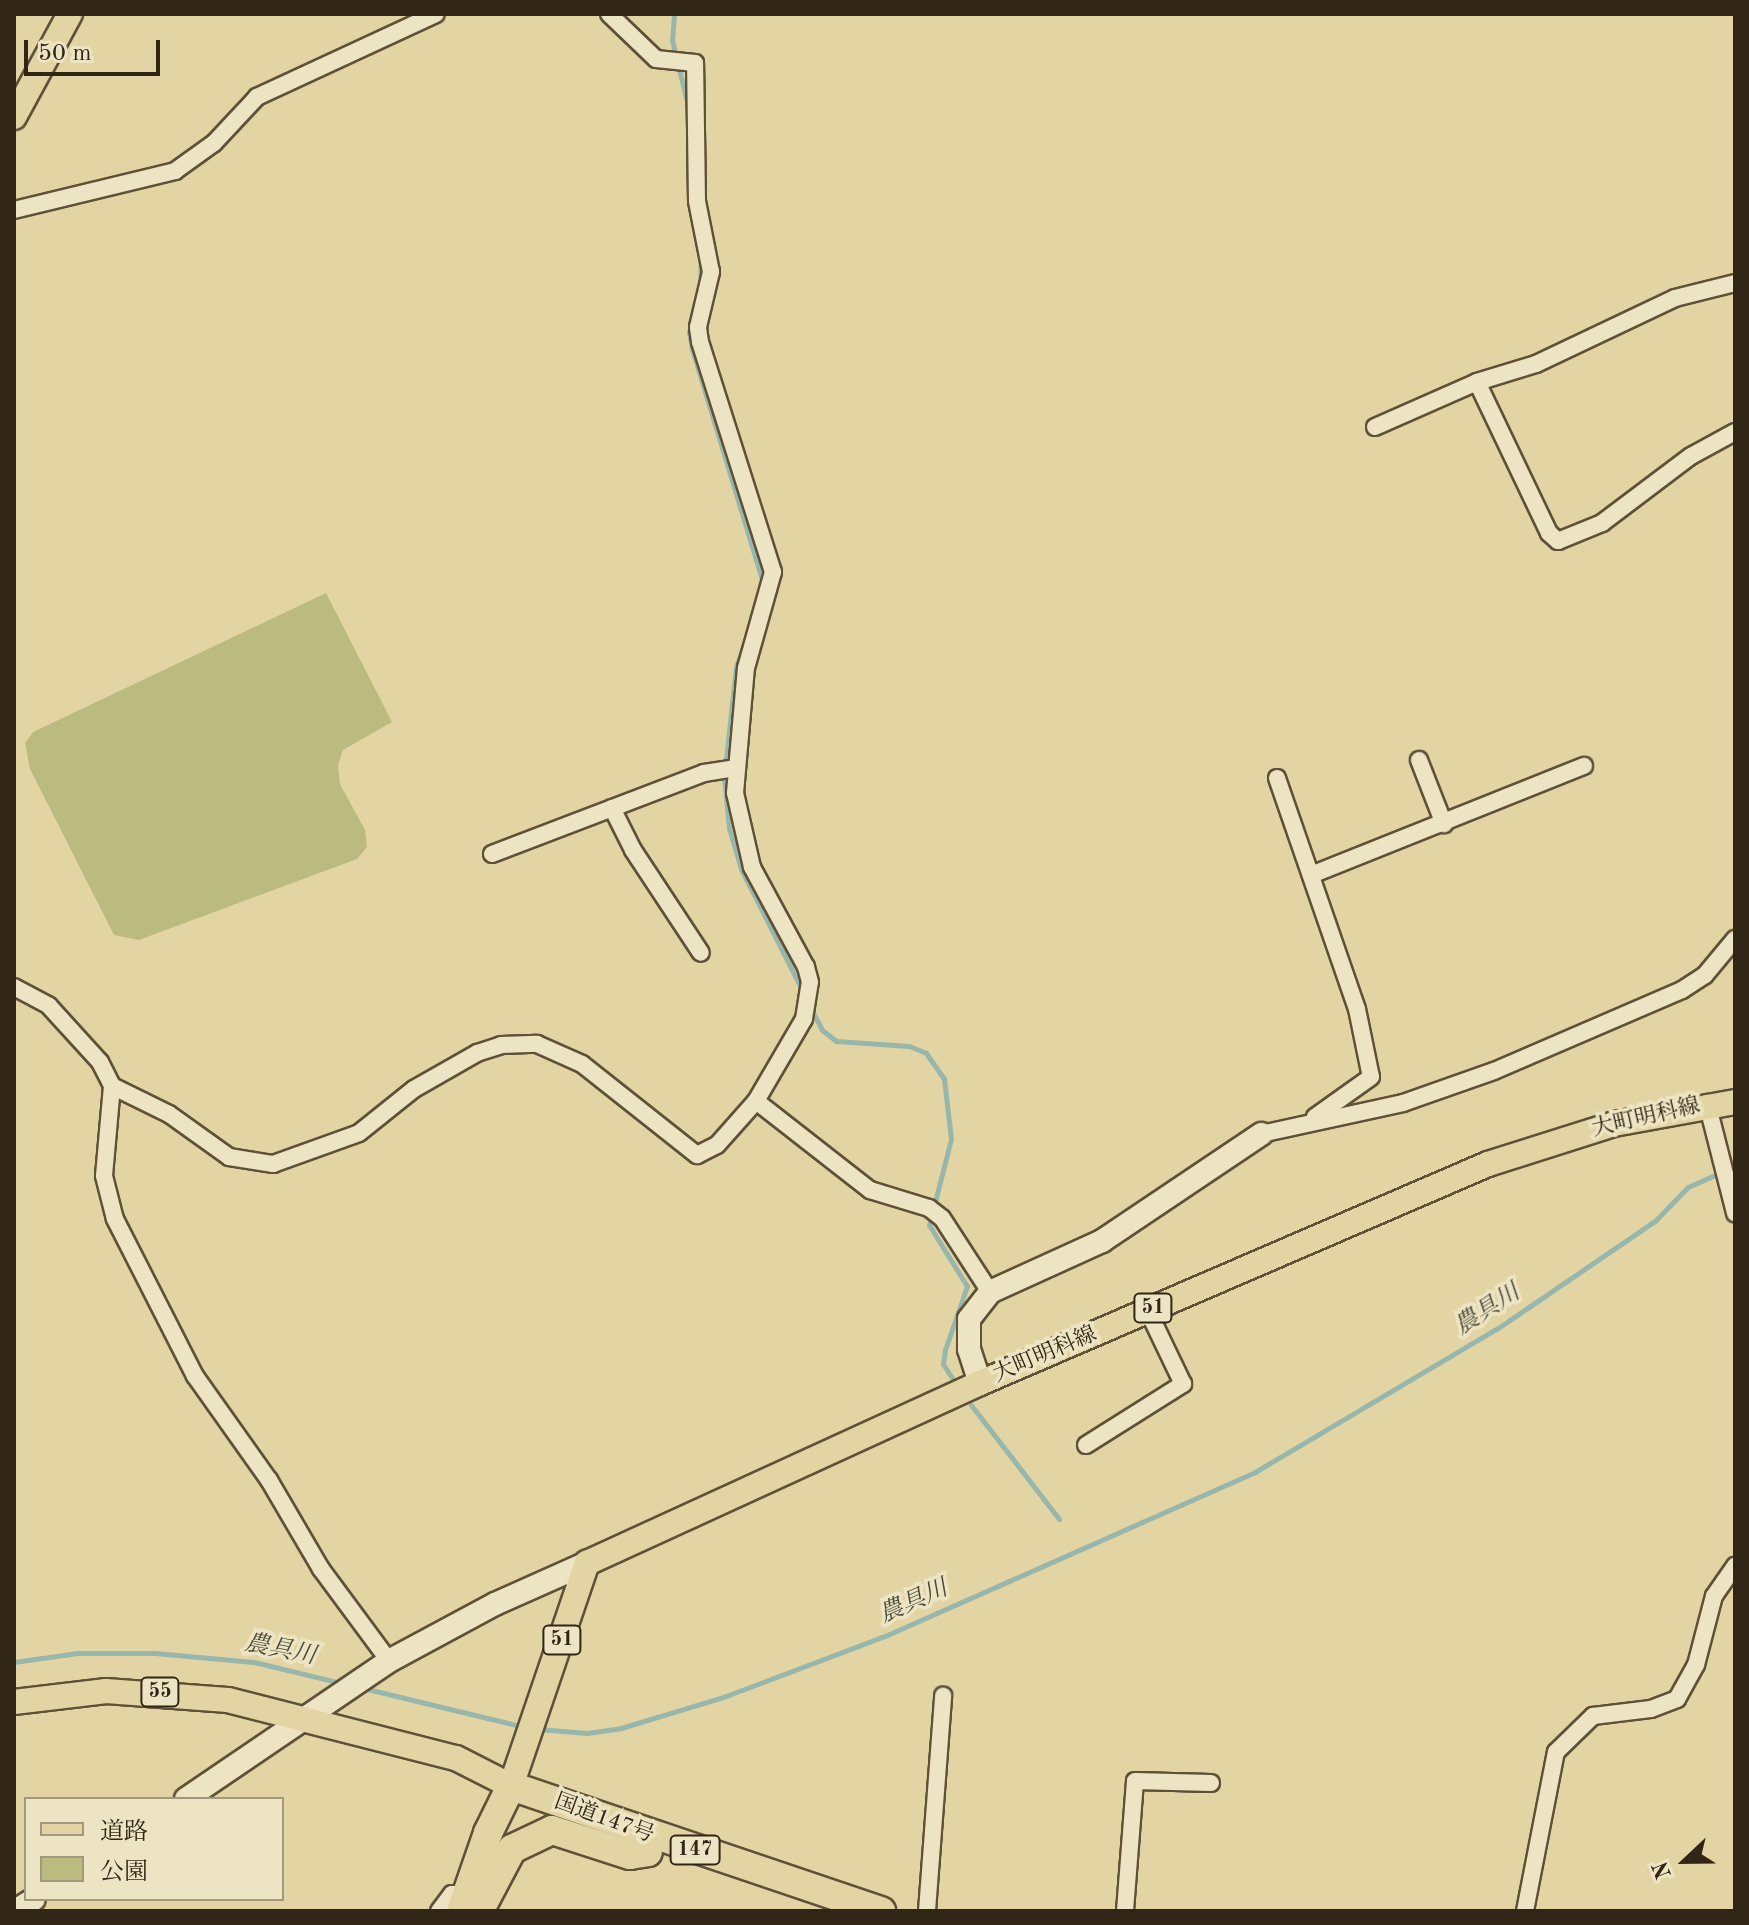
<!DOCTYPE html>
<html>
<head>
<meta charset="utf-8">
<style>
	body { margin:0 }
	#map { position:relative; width:1749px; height:1925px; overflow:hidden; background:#e3d5a3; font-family:"Old Standard TT","Noto Serif JP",serif }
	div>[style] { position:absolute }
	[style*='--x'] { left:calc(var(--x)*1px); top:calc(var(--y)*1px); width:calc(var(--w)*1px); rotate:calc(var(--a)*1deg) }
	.green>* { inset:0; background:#bbbb80 }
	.stream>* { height:5px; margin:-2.5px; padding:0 2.5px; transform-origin:2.5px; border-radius:2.5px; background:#97b7ad }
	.roads { filter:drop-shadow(2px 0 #5e5138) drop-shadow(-2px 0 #5e5138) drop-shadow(0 2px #5e5138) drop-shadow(0 -2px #5e5138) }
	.street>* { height:16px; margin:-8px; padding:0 8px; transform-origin:8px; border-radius:8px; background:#ede4c3 }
	.secondary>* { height:22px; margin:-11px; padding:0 11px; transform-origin:11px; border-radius:11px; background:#ede4c3 }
	.primary>* { height:24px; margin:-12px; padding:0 12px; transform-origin:12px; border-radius:12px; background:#e3d5a3 }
	.highway>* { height:28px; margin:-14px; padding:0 14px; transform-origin:14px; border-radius:14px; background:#e3d5a3 }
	span { translate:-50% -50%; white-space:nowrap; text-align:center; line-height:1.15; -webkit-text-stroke:7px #ede4c3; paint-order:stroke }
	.shield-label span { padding:2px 6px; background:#ede4c3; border:2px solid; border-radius:6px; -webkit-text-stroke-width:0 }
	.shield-label { font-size:20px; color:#312515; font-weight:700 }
	.street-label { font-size:22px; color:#312515 }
	.water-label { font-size:24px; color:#4a4a3b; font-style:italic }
	.frame { position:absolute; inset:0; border:16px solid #312515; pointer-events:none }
	.legend { position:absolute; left:24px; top:1797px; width:260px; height:104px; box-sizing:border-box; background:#ede4c3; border:2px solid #a2987d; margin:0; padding:10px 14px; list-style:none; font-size:24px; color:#312515 }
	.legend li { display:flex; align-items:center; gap:16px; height:40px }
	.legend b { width:40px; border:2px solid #a2987d }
	.north { position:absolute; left:1645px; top:1821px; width:80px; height:80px; -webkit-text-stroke:6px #ede4c3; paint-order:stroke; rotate:248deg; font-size:22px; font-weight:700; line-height:32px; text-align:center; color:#312515 }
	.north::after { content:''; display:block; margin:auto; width:28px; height:36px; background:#312515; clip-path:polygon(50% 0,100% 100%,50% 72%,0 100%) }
	.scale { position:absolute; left:24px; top:40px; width:136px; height:36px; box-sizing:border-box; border:4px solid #312515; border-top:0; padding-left:10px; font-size:24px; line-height:28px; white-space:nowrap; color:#312515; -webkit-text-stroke:6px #ede4c3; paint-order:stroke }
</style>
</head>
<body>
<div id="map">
	<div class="green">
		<div style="clip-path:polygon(326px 593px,392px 722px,343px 750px,338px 765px,340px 784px,365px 830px,367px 847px,357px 859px,139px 940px,114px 935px,30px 769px,25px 743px,33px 732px)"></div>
	</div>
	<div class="stream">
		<div style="--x:674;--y:14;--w:26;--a:94"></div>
		<div style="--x:672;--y:40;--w:68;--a:76.4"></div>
		<div style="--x:689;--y:164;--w:38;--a:88"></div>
		<div style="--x:700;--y:285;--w:26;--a:-88"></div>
		<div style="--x:696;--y:302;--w:31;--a:103"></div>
		<div style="--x:689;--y:332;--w:17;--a:80"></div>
		<div style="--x:692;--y:349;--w:245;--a:73.1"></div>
		<div style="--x:750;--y:627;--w:42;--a:109.3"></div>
		<div style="--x:736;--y:667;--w:111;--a:96.2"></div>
		<div style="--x:724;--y:777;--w:51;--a:84.4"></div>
		<div style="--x:729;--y:828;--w:43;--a:73.7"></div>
		<div style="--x:741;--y:869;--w:138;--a:63.2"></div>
		<div style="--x:811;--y:1009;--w:24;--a:62"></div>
		<div style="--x:822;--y:1030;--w:18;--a:38"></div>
		<div style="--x:836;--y:1041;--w:73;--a:3.9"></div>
		<div style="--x:909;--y:1046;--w:18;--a:22"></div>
		<div style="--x:926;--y:1053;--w:32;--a:55"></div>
		<div style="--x:944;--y:1079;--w:60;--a:83.3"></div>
		<div style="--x:951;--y:1139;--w:89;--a:104.3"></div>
		<div style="--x:929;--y:1225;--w:72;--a:58.1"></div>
		<div style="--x:967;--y:1286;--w:68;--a:109"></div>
		<div style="--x:945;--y:1350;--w:14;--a:98"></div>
		<div style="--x:943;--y:1364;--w:17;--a:57"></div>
		<div style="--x:971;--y:1405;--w:144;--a:52.3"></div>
		<div style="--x:14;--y:1662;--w:64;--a:-8.1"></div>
		<div style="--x:77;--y:1653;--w:78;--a:0"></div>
		<div style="--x:155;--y:1653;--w:99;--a:5.2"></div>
		<div style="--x:254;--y:1662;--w:89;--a:13.6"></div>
		<div style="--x:363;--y:1688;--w:166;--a:13.6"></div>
		<div style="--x:538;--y:1729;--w:49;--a:4.7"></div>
		<div style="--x:587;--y:1733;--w:34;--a:-8"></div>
		<div style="--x:621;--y:1728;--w:110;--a:-16.9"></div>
		<div style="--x:726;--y:1696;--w:170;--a:-20.7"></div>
		<div style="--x:885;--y:1636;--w:405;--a:-23.9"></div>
		<div style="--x:1255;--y:1472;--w:282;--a:-30.7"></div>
		<div style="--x:1498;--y:1328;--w:190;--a:-34.3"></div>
		<div style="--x:1655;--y:1221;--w:47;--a:-45.9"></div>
		<div style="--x:1688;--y:1187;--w:51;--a:-24.1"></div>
	</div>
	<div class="roads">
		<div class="street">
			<div style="--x:14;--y:210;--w:166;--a:-13.6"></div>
			<div style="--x:175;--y:171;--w:48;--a:-35.7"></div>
			<div style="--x:214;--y:143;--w:63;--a:-46.9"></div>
			<div style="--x:257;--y:97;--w:197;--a:-24.9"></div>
			<div style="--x:1477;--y:382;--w:167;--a:64.5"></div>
			<div style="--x:1549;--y:533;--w:12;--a:42"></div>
			<div style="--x:1558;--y:541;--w:48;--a:-22.2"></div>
			<div style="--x:1602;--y:523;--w:111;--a:-37"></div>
			<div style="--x:1691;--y:456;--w:50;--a:-28.6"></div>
			<div style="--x:1375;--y:427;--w:111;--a:-23.8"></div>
			<div style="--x:1477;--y:382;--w:62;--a:-17"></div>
			<div style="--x:1536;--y:364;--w:154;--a:-25.4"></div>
			<div style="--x:1675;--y:298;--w:62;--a:-14"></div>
			<div style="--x:1419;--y:760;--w:69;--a:68.7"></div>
			<div style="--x:1277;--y:778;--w:244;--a:70.9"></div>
			<div style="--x:1357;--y:1009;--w:69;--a:78.4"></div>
			<div style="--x:1371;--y:1077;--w:69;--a:144.5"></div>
			<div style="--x:612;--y:808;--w:47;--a:63.4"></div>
			<div style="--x:633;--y:850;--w:123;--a:56.6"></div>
			<div style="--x:492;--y:854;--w:227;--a:-20.9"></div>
			<div style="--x:704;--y:773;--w:30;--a:-9"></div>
			<div style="--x:1311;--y:875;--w:294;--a:-21.8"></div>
			<div style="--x:14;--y:987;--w:40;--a:28"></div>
			<div style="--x:49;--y:1006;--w:76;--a:47.7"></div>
			<div style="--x:100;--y:1062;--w:27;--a:63"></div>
			<div style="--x:112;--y:1086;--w:90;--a:95.1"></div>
			<div style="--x:104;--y:1176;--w:44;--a:75.7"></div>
			<div style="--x:115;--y:1219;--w:176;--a:63"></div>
			<div style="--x:195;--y:1376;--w:128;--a:54.6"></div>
			<div style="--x:269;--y:1480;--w:103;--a:59.7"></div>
			<div style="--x:321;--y:1569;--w:114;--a:53.5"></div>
			<div style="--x:112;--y:1086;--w:64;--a:26.2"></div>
			<div style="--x:169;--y:1114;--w:74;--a:35.6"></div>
			<div style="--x:229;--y:1157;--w:45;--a:9"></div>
			<div style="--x:273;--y:1164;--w:91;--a:-19.8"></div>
			<div style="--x:359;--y:1133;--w:70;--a:-38.7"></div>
			<div style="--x:414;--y:1089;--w:73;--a:-29.7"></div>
			<div style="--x:477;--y:1053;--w:25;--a:-18"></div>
			<div style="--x:501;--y:1045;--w:36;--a:-2"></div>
			<div style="--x:537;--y:1044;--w:49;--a:24"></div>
			<div style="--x:582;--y:1064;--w:147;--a:38.4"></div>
			<div style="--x:697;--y:1155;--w:22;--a:-27"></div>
			<div style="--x:717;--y:1145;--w:59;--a:-48.4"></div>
			<div style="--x:756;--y:1101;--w:95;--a:-59.7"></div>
			<div style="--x:804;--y:1019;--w:37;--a:-81"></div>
			<div style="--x:810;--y:982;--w:16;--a:-105"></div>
			<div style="--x:806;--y:967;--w:114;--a:-118.4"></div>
			<div style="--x:752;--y:867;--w:76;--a:-102.9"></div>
			<div style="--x:735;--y:793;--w:125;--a:-85"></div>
			<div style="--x:746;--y:668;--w:100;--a:-74.3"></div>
			<div style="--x:773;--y:572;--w:241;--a:-107.6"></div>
			<div style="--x:700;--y:342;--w:15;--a:-98"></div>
			<div style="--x:698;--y:327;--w:57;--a:-76.7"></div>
			<div style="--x:711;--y:272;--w:72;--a:-101.2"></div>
			<div style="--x:697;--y:201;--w:138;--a:-90.8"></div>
			<div style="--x:695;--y:63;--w:39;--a:-174"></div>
			<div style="--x:656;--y:59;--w:65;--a:-136.2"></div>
			<div style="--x:756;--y:1101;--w:145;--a:38"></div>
			<div style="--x:870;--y:1190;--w:62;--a:17"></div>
			<div style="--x:929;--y:1208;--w:16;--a:38"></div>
			<div style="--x:942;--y:1218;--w:88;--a:57"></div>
			<div style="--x:1707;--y:1103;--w:114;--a:75.7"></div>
			<div style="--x:1261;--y:1134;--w:145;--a:-12.3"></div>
			<div style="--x:1403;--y:1103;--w:96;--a:-19.4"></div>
			<div style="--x:1494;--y:1071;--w:205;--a:-23.3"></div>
			<div style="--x:1682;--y:990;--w:27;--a:-33"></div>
			<div style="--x:1705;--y:975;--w:47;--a:-50.2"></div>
			<div style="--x:1086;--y:1445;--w:115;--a:-32.2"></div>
			<div style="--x:1183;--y:1384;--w:81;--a:-115.6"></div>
			<div style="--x:439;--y:1911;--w:21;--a:-53"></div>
			<div style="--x:452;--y:1894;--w:15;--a:0"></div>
			<div style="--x:927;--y:1911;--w:216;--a:-85.7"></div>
			<div style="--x:1125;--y:1911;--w:130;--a:-85.6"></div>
			<div style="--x:1135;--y:1781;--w:76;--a:1.5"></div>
			<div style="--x:1525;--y:1911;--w:162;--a:-79"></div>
			<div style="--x:1556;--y:1752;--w:52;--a:-44.2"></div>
			<div style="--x:1593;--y:1716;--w:58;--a:-6.9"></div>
			<div style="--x:1651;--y:1709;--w:28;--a:-21"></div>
			<div style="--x:1677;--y:1699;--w:39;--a:-61"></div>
			<div style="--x:1696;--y:1665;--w:71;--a:-75.4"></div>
			<div style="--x:1714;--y:1596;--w:37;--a:-55"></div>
		</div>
		<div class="secondary">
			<div style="--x:980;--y:1383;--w:36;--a:-108"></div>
			<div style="--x:969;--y:1349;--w:30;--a:-90"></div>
			<div style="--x:969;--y:1319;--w:34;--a:-52"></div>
			<div style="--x:990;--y:1292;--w:123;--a:-24.5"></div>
			<div style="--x:1102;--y:1241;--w:192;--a:-33.9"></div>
			<div style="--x:186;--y:1799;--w:245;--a:-34.2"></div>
			<div style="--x:389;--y:1661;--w:120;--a:-28.3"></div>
			<div style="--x:495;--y:1604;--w:101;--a:-24"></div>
			<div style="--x:15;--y:1911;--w:22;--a:-32"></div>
		</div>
		<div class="primary">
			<div style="--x:14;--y:117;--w:117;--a:-61.5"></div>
			<div style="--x:14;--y:1702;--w:93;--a:-6.8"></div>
			<div style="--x:106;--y:1691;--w:122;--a:4.2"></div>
			<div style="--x:228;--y:1700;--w:235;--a:14.3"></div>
			<div style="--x:456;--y:1758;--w:62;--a:27"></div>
			<div style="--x:511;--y:1786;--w:236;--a:-71.2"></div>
			<div style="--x:587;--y:1563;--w:432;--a:-24.6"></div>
			<div style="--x:980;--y:1383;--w:553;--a:-23.32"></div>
			<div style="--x:1488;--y:1164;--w:132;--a:-17.6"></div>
			<div style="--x:1614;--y:1124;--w:123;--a:-10.3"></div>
		</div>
		<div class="highway">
			<div style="--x:511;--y:1786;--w:391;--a:18.7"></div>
			<div style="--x:484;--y:1902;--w:60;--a:-62.2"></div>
			<div style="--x:512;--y:1849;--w:44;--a:-25.4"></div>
			<div style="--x:552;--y:1830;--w:82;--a:17.8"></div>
			<div style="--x:630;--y:1855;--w:18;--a:-9"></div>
			<div style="--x:461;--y:1911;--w:83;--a:-70.9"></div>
			<div style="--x:488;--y:1833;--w:52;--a:-63.9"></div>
		</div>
	</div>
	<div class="shield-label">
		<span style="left:1153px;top:1308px">51</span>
		<span style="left:562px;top:1640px">51</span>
		<span style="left:160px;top:1692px">55</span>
		<span style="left:695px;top:1850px">147</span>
	</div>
	<div class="street-label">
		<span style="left:1646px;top:1118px;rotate:-13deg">大町明科線</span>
		<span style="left:1045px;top:1355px;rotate:-23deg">大町明科線</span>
		<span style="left:604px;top:1819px;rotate:20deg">国道147号</span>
	</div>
	<div class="water-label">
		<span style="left:1488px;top:1311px;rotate:-33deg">農具川</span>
		<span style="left:914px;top:1603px;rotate:-24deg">農具川</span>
		<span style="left:280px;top:1651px;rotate:11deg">農具川</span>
	</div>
	<div class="frame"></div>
	<ul class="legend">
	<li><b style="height:10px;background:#e3d5a3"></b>道路</li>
	<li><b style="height:22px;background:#bbbb80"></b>公園</li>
	</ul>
	<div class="north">N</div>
	<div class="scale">50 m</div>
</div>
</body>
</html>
